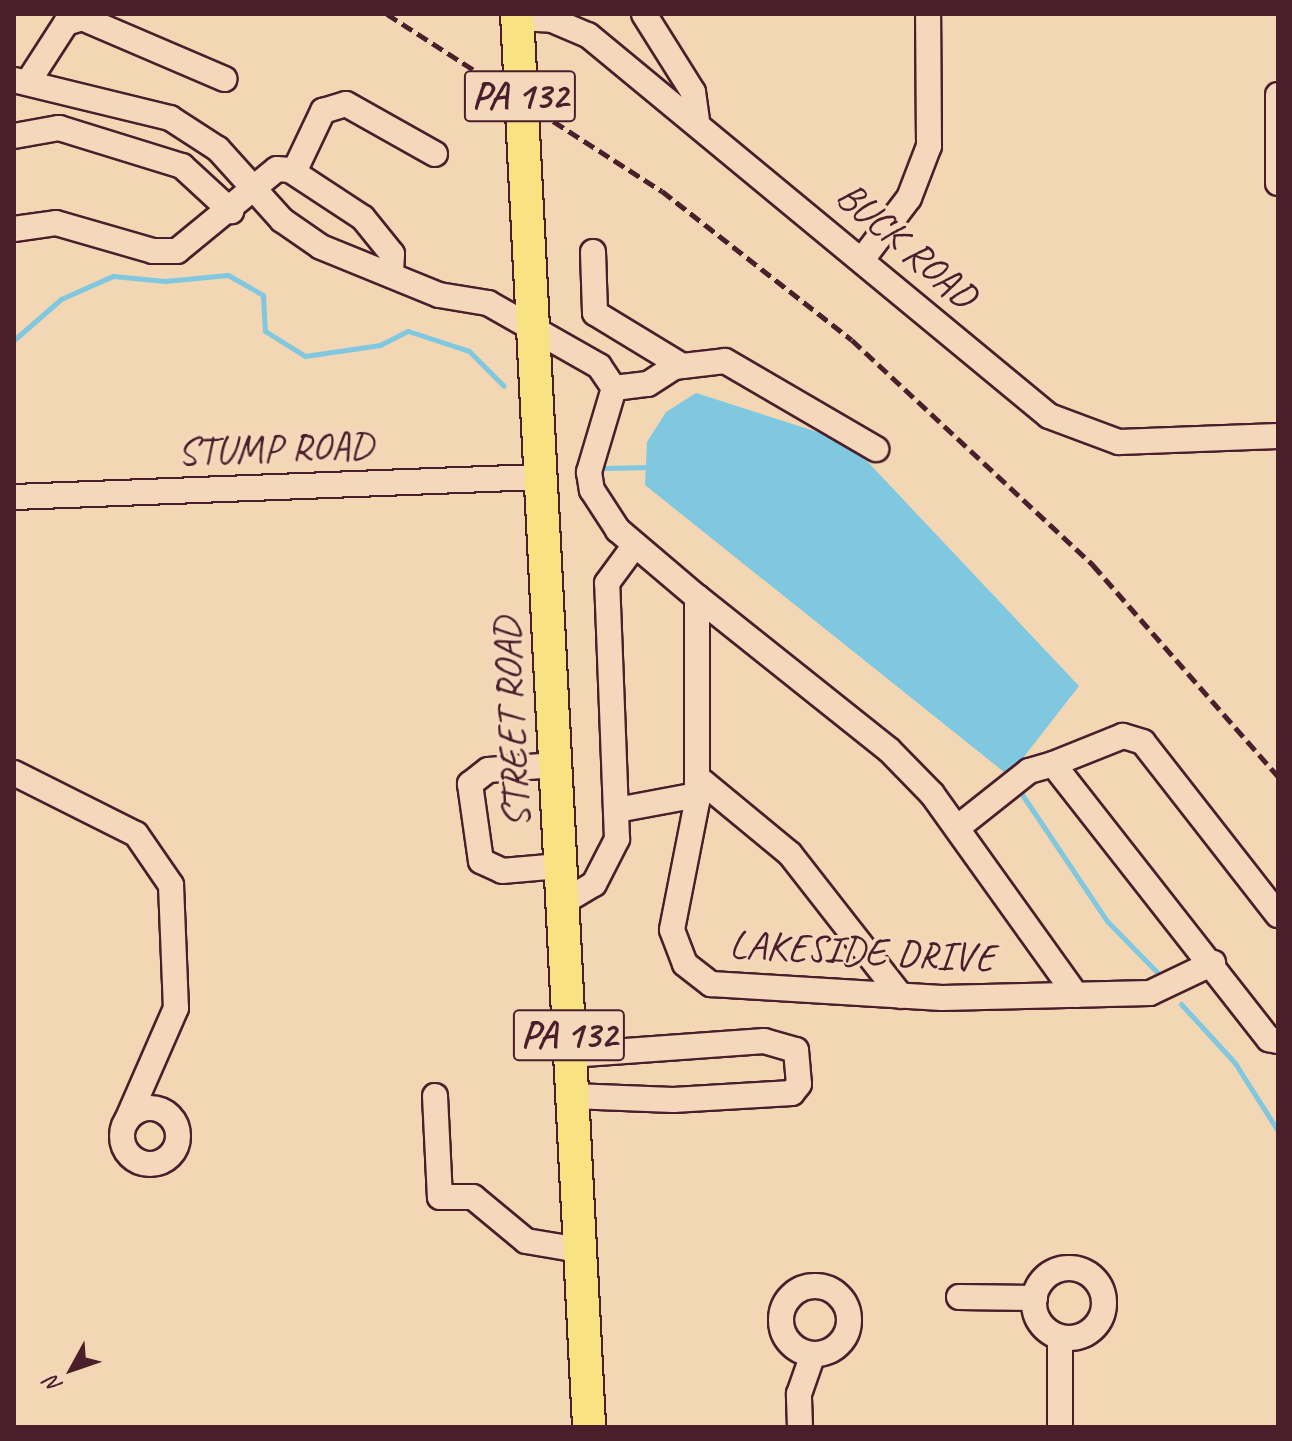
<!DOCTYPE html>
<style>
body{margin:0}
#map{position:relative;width:1292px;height:1441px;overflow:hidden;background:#f3d6b4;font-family:Caveat,sans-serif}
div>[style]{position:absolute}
.water>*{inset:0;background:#7fc8e0}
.stream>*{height:5px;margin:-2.5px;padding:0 2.5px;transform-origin:2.5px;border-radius:2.5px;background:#7fc8e0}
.roads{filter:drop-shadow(2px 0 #4a1f2b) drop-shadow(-2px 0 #4a1f2b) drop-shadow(0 2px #4a1f2b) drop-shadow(0 -2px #4a1f2b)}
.minor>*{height:24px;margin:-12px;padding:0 12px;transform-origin:12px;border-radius:12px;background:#f5d8bb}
.minor>.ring{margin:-12px;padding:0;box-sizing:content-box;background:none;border:24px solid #f5d8bb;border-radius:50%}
.major>*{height:32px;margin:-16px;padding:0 16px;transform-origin:16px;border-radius:16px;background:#f8e281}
.rail>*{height:5px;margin-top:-2.5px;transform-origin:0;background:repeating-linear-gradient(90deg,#4a1f2b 0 12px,transparent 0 18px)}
span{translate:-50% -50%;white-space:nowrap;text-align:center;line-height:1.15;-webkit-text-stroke:7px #f5d8bb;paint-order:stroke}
.shield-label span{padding:2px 6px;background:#f5d8bb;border:2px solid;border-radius:6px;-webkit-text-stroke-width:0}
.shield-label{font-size:38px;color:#4a1f2b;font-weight:700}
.street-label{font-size:40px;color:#4a1f2b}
.frame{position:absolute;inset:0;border:16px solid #4a1f2b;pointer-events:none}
.north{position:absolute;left:32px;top:1329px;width:80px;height:80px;-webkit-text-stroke:6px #f5d8bb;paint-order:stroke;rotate:230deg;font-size:22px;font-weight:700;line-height:32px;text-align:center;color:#4a1f2b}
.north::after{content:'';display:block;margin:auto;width:28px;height:36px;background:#4a1f2b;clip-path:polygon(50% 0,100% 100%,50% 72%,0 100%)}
</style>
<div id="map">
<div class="water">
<div style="clip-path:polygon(696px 393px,849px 442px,1079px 686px,1009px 776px,645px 485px,647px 442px,666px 412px)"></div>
</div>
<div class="stream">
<div style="left:14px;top:340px;width:62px;rotate:-41.1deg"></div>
<div style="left:61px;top:299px;width:57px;rotate:-23.9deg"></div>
<div style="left:113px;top:276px;width:52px;rotate:5.5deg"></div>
<div style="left:165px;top:281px;width:63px;rotate:-5.4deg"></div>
<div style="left:228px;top:275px;width:40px;rotate:29.7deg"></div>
<div style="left:263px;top:295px;width:36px;rotate:87deg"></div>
<div style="left:265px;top:331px;width:47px;rotate:32deg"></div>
<div style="left:305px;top:356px;width:76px;rotate:-8.3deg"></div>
<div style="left:380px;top:345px;width:31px;rotate:-27deg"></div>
<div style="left:408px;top:331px;width:64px;rotate:18.2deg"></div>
<div style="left:469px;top:351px;width:49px;rotate:45deg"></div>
<div style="left:605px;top:468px;width:43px;rotate:-1.3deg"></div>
<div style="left:1019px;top:790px;width:158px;rotate:56.1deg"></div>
<div style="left:1107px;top:921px;width:73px;rotate:45.6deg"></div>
<div style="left:1181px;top:1004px;width:80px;rotate:47.5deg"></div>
<div style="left:1235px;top:1063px;width:80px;rotate:57.7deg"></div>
</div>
<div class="roads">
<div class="minor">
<div style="left:644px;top:14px;width:92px;rotate:57.9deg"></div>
<div style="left:693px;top:92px;width:28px;rotate:82deg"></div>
<div style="left:517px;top:18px;width:35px;rotate:3deg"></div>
<div style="left:552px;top:20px;width:39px;rotate:23deg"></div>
<div style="left:588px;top:35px;width:598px;rotate:39.57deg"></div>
<div style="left:1049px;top:416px;width:75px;rotate:20.4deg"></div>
<div style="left:1119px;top:442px;width:159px;rotate:-2.2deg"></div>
<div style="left:14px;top:80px;width:161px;rotate:13.7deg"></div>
<div style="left:170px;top:118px;width:57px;rotate:32.9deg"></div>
<div style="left:218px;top:149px;width:96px;rotate:48deg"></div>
<div style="left:282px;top:220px;width:47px;rotate:34.7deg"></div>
<div style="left:321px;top:247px;width:127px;rotate:22.1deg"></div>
<div style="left:439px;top:295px;width:50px;rotate:9.3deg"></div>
<div style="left:488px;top:303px;width:128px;rotate:29.6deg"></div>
<div style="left:599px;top:366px;width:27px;rotate:56deg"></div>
<div style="left:614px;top:388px;width:88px;rotate:106.6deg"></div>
<div style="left:589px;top:472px;width:18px;rotate:81deg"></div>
<div style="left:592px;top:490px;width:48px;rotate:57deg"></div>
<div style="left:618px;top:530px;width:104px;rotate:40.3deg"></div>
<div style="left:28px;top:82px;width:70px;rotate:-57.2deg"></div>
<div style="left:66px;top:23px;width:17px;rotate:-17deg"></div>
<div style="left:82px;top:18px;width:155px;rotate:23.2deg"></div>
<div style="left:1278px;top:95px;width:88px;rotate:90deg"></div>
<div style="left:14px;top:136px;width:46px;rotate:-10.1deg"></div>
<div style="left:59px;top:128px;width:129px;rotate:17.2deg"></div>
<div style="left:182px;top:166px;width:67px;rotate:42.6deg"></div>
<div style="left:294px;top:172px;width:68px;rotate:-64.6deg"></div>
<div style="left:323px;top:111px;width:24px;rotate:-17deg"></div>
<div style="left:346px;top:104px;width:102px;rotate:29.3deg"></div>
<div style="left:14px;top:229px;width:42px;rotate:-8.1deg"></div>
<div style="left:56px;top:223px;width:101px;rotate:16.1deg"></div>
<div style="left:153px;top:251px;width:24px"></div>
<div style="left:177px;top:251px;width:129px;rotate:-39.4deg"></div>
<div style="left:277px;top:169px;width:13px;rotate:4deg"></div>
<div style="left:290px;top:170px;width:87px;rotate:33.3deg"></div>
<div style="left:363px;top:218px;width:46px;rotate:51.1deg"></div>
<div style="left:392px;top:254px;width:21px;rotate:93deg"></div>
<div style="left:593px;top:252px;width:61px;rotate:88.1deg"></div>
<div style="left:595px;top:313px;width:102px;rotate:31.3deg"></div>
<div style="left:864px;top:257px;width:74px;rotate:-52.7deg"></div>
<div style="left:909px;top:198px;width:56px;rotate:-69deg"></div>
<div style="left:929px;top:146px;width:132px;rotate:-90.4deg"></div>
<div style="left:614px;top:388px;width:34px;rotate:-7deg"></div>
<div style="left:648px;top:384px;width:31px;rotate:-33deg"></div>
<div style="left:674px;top:367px;width:51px;rotate:-6.7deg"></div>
<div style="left:725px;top:361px;width:175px;rotate:30.2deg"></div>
<div style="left:14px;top:497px;width:526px;rotate:-2.18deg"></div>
<div style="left:555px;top:765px;width:67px;rotate:175.7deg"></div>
<div style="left:488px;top:770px;width:23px;rotate:142deg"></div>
<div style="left:470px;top:784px;width:78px;rotate:81.9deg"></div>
<div style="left:481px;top:861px;width:23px;rotate:25deg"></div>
<div style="left:502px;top:871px;width:58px;rotate:-4.9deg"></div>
<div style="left:14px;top:773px;width:136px;rotate:26.6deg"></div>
<div style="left:136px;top:834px;width:62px;rotate:55.5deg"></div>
<div style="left:171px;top:885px;width:123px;rotate:87.7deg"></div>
<div style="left:176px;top:1008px;width:122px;rotate:113.6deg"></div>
<div style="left:698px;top:778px;width:119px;rotate:39.6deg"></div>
<div style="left:790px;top:854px;width:180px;rotate:52deg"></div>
<div style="left:617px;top:810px;width:81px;rotate:-10.6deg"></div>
<div style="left:957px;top:828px;width:92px;rotate:-38.4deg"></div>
<div style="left:1029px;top:771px;width:25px;rotate:-16deg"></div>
<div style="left:562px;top:903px;width:37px;rotate:-31deg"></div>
<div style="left:594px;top:884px;width:51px;rotate:-62.9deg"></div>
<div style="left:617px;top:839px;width:256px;rotate:-92.2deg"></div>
<div style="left:607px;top:583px;width:47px;rotate:-53.6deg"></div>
<div style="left:1278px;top:915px;width:219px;rotate:-128deg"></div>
<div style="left:1143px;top:742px;width:21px;rotate:-163deg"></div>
<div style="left:1123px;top:736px;width:75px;rotate:158.2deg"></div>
<div style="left:1053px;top:764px;width:350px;rotate:51.9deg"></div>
<div style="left:1269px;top:1039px;width:9px;rotate:13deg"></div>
<div style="left:1076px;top:995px;width:247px;rotate:-125.6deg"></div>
<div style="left:932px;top:794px;width:62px;rotate:-134.3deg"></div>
<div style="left:889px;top:750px;width:246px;rotate:-141.4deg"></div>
<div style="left:697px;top:597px;width:205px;rotate:90deg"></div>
<div style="left:697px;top:802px;width:130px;rotate:101.1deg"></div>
<div style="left:672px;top:930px;width:36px;rotate:69deg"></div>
<div style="left:685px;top:964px;width:33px;rotate:38deg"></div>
<div style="left:711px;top:984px;width:231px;rotate:3.5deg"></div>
<div style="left:942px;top:998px;width:208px;rotate:-1.4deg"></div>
<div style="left:1150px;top:993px;width:70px;rotate:-25.5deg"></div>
<div style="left:570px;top:1055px;width:195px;rotate:-4.1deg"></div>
<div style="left:764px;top:1041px;width:33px;rotate:16deg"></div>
<div style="left:796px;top:1050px;width:34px;rotate:85deg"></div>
<div style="left:799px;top:1084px;width:11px;rotate:128deg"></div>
<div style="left:792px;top:1093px;width:119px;rotate:176.6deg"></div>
<div style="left:673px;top:1100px;width:101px;rotate:-177.7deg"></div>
<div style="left:435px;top:1096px;width:101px;rotate:87.2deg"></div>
<div style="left:440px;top:1197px;width:33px"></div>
<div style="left:473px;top:1197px;width:69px;rotate:39.7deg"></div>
<div style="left:526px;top:1241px;width:55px;rotate:9.5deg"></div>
<div class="ring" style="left:122px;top:1108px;width:32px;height:32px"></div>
<div class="ring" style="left:1034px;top:1268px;width:46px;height:46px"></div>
<div class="ring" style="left:781px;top:1286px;width:44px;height:44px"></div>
<div style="left:959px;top:1297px;width:76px;rotate:0.8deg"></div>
<div style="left:1060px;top:1339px;width:88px;rotate:90deg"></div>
<div style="left:800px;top:1427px;width:33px;rotate:-92deg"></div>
<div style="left:799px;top:1394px;width:42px;rotate:-70.7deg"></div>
</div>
<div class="major">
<div style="left:517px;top:14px;width:1415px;rotate:87.08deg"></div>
</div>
</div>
<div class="rail">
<div style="left:387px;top:14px;width:327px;rotate:32.8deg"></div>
<div style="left:662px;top:191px;width:241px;rotate:38.1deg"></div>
<div style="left:852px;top:340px;width:330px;rotate:43deg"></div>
<div style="left:1093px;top:565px;width:281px;rotate:48.8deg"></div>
</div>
<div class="shield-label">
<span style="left:520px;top:96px">PA 132</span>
<span style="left:569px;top:1035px">PA 132</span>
</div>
<div class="street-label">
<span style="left:907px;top:245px;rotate:41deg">BUCK ROAD</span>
<span style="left:275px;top:448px;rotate:-2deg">STUMP ROAD</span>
<span style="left:511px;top:723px;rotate:-93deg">STREET ROAD</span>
<span style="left:862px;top:951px;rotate:3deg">LAKESIDE DRIVE</span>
</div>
<div class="frame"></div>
<div class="north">N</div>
</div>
